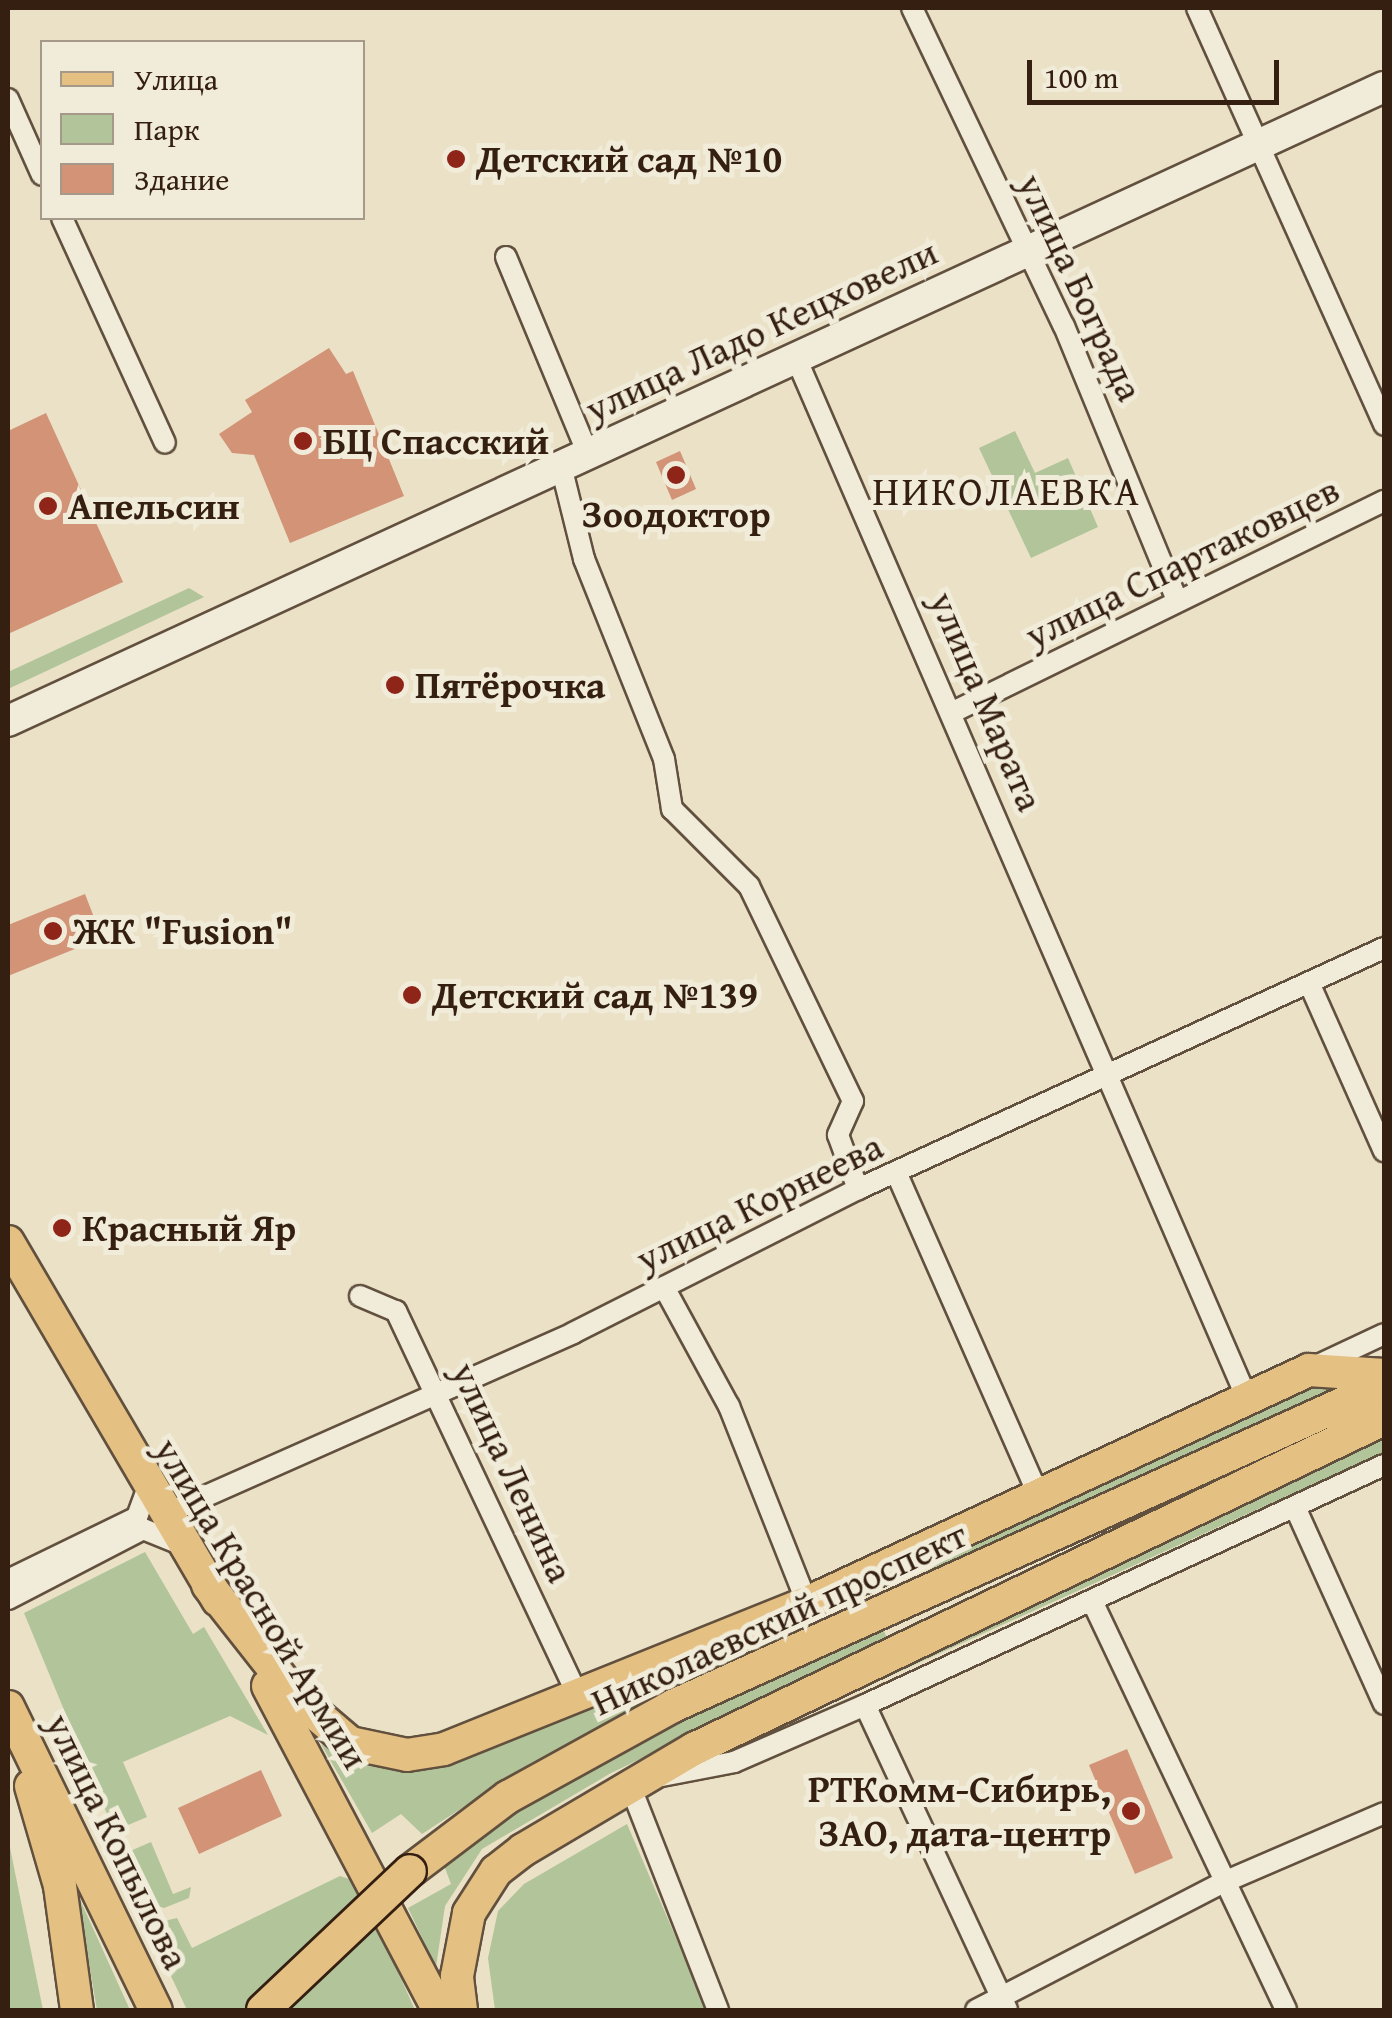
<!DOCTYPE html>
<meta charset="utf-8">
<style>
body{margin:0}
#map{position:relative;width:1392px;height:2018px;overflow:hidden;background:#eae1c6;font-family:"Gentium Book Plus",serif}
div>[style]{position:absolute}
.green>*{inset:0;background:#b2c499}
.building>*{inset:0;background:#d29377}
.roads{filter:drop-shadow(2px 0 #62503e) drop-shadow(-2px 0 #62503e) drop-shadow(0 2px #62503e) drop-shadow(0 -2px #62503e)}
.minor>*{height:20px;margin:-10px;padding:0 10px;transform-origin:10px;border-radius:10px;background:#f1ecda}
.secondary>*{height:30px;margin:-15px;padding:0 15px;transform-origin:15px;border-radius:15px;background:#f1ecda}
.primary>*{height:32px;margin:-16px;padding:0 16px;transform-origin:16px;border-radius:16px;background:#e5c083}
.bridges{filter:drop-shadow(2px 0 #341f11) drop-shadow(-2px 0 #341f11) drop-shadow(0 2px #341f11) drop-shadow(0 -2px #341f11)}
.primary-bridge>*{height:32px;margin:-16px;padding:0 16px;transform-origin:16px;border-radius:16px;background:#e5c083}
.dots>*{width:28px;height:28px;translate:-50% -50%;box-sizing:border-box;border:5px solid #f1ecda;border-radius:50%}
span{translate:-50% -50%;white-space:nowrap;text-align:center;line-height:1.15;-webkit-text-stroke:10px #f1ecda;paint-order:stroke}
.poi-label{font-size:38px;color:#341f11;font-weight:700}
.left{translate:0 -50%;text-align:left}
.right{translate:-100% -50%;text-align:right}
.street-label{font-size:38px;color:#341f11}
.neighbourhood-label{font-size:40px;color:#341f11;letter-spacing:2.5px}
.frame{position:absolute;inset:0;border:10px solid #341f11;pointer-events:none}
.legend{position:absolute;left:40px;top:40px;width:325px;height:180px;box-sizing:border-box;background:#f1ecda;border:2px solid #a59a8a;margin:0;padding:12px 18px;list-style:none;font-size:30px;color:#341f11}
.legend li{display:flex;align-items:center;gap:20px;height:50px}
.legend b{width:50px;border:2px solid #a59a8a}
.scale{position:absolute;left:1027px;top:60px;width:252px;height:45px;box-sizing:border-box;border:5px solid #341f11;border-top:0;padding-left:12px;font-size:30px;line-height:35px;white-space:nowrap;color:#341f11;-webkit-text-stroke:8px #f1ecda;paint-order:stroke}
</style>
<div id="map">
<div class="green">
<div style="clip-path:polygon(1015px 431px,1035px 473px,1068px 458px,1098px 527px,1031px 558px,979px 448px)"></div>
<div style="clip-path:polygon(189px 588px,204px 597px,8px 689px,8px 672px)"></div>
<div style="clip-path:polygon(1336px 1381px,1358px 1386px,893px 1595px,967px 1544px,1305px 1387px)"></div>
<div style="clip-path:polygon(1384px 1437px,1384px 1452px,775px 1728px,827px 1698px)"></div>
<div style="clip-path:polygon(145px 1552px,193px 1634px,204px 1627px,268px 1735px,230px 1716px,123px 1762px,147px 1817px,114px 1831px,24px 1613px)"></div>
<div style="clip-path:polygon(867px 1588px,531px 1763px,422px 1834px,401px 1814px,372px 1833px,321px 1744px,367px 1766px,425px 1768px)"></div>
<div style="clip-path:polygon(883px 1629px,888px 1640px,611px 1773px,482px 1849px,445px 1906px,436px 1967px,408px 1908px,451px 1884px,443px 1863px,581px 1766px)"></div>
<div style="clip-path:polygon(627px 1824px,707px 2010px,495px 2010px,488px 1958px,498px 1911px,524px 1884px)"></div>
<div style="clip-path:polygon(151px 1842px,173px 1894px,191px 1887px,189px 1898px,164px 1908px,140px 1900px,121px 1855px)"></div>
<div style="clip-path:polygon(8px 1843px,9px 1843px,43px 2010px,8px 2010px)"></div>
<div style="clip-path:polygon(340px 1876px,358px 1882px,415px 2010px,187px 2010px,147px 1925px,177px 1918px,192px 1948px)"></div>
<div style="clip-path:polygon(77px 1893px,130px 2010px,97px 2010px)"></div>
</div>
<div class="building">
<div style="clip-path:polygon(329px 348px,346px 374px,353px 371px,404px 496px,290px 543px,254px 455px,232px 453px,219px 434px,252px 412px,245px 400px)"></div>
<div style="clip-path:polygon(46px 413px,123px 582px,8px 634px,8px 431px)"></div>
<div style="clip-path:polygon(680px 451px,696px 489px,672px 500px,656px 462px)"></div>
<div style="clip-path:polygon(85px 894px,102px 938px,8px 976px,8px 925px)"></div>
<div style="clip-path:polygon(1127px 1749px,1173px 1858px,1135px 1874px,1089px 1765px)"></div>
<div style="clip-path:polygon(261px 1770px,282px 1816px,199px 1854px,178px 1808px)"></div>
</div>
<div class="roads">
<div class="minor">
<div style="left:912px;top:8px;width:352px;rotate:64.5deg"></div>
<div style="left:1064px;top:326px;width:296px;rotate:67.6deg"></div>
<div style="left:1197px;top:8px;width:457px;rotate:65.8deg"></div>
<div style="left:8px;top:99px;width:83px;rotate:65.9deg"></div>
<div style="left:62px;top:218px;width:247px;rotate:65.4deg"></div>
<div style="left:506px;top:257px;width:213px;rotate:67.4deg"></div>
<div style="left:796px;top:358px;width:1131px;rotate:66.56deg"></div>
<div style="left:561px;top:466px;width:96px;rotate:76.1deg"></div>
<div style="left:584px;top:559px;width:215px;rotate:68.2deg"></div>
<div style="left:664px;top:759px;width:51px;rotate:80.9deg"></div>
<div style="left:672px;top:809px;width:109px;rotate:45deg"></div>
<div style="left:749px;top:886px;width:239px;rotate:64.2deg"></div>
<div style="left:853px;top:1101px;width:37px;rotate:114deg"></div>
<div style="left:838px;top:1135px;width:58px;rotate:69.7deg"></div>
<div style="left:955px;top:711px;width:478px;rotate:-26.1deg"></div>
<div style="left:1310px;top:985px;width:182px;rotate:66deg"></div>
<div style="left:896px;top:1172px;width:352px;rotate:66.2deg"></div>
<div style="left:664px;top:1287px;width:136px;rotate:61.4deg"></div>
<div style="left:729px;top:1406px;width:212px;rotate:68.4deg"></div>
<div style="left:360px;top:1296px;width:39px;rotate:23deg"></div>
<div style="left:396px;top:1311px;width:429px;rotate:64.7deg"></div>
<div style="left:1314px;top:1367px;width:77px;rotate:-25.2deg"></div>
<div style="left:1295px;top:1507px;width:216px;rotate:65.7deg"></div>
<div style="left:163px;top:1515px;width:449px;rotate:-23.9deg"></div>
<div style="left:573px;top:1333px;width:319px;rotate:-26.8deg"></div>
<div style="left:858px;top:1189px;width:579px;rotate:-24.62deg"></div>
<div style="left:8px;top:1580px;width:144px;rotate:-26deg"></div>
<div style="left:137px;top:1517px;width:30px;rotate:-70deg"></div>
<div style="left:8px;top:1599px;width:152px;rotate:-27.4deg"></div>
<div style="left:143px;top:1529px;width:40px;rotate:22deg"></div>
<div style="left:1093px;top:1603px;width:450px;rotate:64.6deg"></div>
<div style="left:865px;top:1705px;width:336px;rotate:65deg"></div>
<div style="left:662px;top:1776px;width:73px;rotate:-11deg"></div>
<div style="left:734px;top:1762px;width:143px;rotate:-23.5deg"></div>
<div style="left:865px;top:1705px;width:572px;rotate:-24.82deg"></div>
<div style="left:629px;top:1783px;width:244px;rotate:68.6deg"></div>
<div style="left:976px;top:2010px;width:279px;rotate:-27.3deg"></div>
<div style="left:1224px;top:1882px;width:174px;rotate:-23.3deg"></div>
</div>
<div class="secondary">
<div style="left:8px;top:721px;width:1515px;rotate:-24.74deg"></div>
</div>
<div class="primary">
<div style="left:8px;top:1242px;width:415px;rotate:59.6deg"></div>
<div style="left:208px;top:1585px;width:142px;rotate:51.8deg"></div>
<div style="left:296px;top:1697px;width:71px;rotate:40.4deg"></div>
<div style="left:350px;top:1743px;width:58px;rotate:11.9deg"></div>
<div style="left:407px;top:1755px;width:37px;rotate:-9deg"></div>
<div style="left:444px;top:1749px;width:391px;rotate:-21.9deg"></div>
<div style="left:807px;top:1603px;width:553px;rotate:-24.9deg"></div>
<div style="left:1309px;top:1370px;width:75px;rotate:3.8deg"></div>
<div style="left:268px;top:1686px;width:366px;rotate:62.2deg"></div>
<div style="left:8px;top:1707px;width:337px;rotate:64deg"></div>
<div style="left:31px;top:1786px;width:104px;rotate:73.8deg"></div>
<div style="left:60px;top:1886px;width:125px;rotate:82.2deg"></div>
<div style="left:410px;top:1871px;width:123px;rotate:-37.1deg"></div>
<div style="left:508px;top:1797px;width:188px;rotate:-28.9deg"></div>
<div style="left:673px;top:1706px;width:780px;rotate:-24.3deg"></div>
<div style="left:461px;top:2010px;width:34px;rotate:-97deg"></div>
<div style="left:457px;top:1976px;width:64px;rotate:-79.2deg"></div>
<div style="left:469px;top:1913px;width:50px;rotate:-57.3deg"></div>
<div style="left:496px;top:1871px;width:34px;rotate:-38deg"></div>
<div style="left:523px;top:1850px;width:199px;rotate:-30.6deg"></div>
<div style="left:694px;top:1749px;width:765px;rotate:-25.56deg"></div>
</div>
</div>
<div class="bridges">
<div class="primary-bridge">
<div style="left:263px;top:2010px;width:202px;rotate:-43.4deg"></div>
</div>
</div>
<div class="dots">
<div style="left:456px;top:159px;background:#8f2418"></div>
<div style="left:303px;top:441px;background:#8f2418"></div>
<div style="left:676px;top:475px;background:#8f2418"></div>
<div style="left:48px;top:506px;background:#8f2418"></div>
<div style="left:395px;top:685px;background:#8f2418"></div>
<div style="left:53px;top:931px;background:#8f2418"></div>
<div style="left:412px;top:995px;background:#8f2418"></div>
<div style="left:62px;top:1228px;background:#8f2418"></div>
<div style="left:1131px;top:1811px;background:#8f2418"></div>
</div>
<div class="poi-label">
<span class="left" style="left:476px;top:159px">Детский сад №10</span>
<span class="left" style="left:323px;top:441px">БЦ Спасский</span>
<span class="left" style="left:68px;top:506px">Апельсин</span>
<span style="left:676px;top:514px">Зоодоктор</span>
<span class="left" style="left:415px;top:685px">Пятёрочка</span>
<span class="left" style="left:73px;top:931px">ЖК "Fusion"</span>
<span class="left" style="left:432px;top:995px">Детский сад №139</span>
<span class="left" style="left:82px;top:1228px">Красный Яр</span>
<span class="right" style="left:1111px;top:1811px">РТКомм-Сибирь,<br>ЗАО, дата-центр</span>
</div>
<div class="street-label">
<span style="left:1081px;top:287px;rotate:65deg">улица Бограда</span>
<span style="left:761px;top:330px;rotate:-25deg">улица Ладо Кецховели</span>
<span style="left:1182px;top:562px;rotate:-26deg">улица Спартаковцев</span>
<span style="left:987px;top:701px;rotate:67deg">улица Марата</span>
<span style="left:759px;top:1202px;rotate:-26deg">улица Корнеева</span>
<span style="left:513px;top:1472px;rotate:65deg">улица Ленина</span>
<span style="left:262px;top:1603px;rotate:59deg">улица Красной Армии</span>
<span style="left:779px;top:1618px;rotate:-25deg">Николаевский проспект</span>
<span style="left:118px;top:1841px;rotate:64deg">улица Копылова</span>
</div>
<div class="neighbourhood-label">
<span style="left:1007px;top:491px">НИКОЛАЕВКА</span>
</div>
<div class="frame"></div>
<ul class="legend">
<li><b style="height:12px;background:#e5c083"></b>Улица</li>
<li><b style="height:28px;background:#b2c499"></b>Парк</li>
<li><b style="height:28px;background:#d29377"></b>Здание</li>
</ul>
<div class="scale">100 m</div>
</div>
